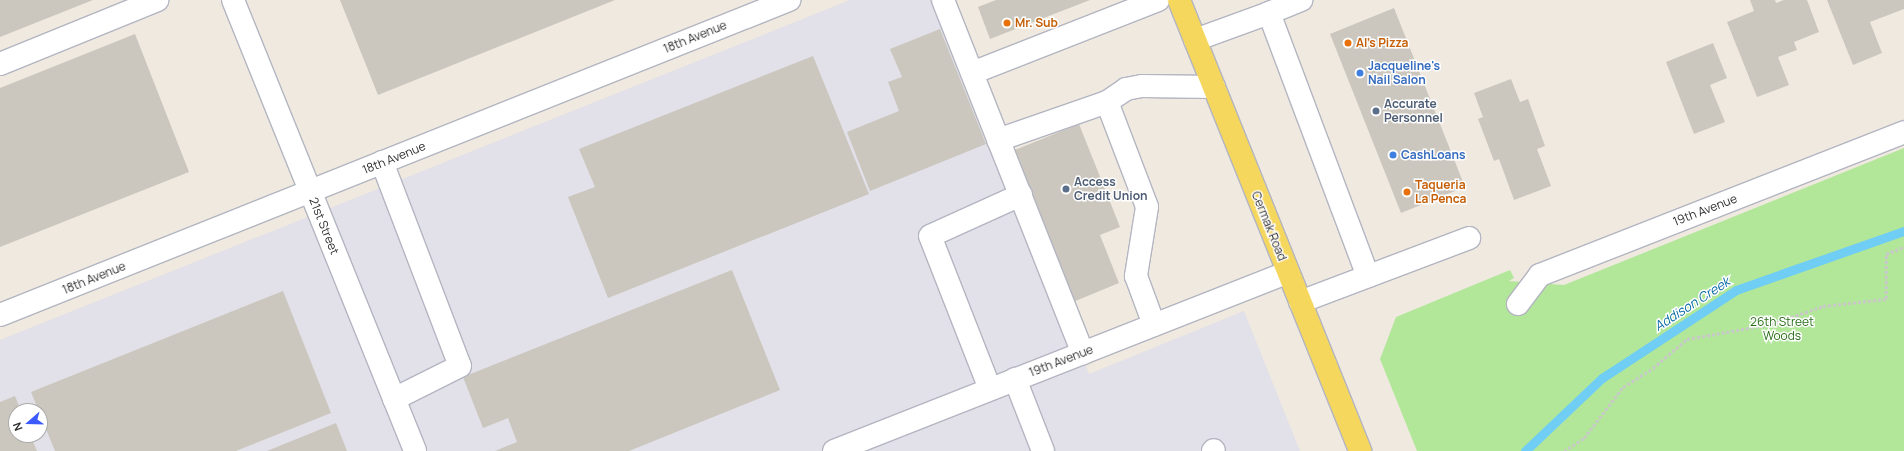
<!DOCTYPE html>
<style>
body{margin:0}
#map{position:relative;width:1904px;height:451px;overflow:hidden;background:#efe9e0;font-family:Manrope,sans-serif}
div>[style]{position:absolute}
.industrial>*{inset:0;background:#e2e0e8}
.green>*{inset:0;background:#b2e79a}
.stream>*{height:9px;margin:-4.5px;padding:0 4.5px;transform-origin:4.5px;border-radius:4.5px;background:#70cdf4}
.building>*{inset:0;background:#cbc7be}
.path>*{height:2.5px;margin-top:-1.25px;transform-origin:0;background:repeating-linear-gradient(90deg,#c8c8c8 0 3px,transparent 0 5px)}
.roads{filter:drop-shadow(1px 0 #b3b5c1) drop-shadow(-1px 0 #b3b5c1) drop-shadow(0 1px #b3b5c1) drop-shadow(0 -1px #b3b5c1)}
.minor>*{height:22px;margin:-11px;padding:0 11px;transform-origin:11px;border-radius:11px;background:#fff}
.major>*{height:22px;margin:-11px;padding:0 11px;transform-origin:11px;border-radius:11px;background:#f6d75d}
.dots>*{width:11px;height:11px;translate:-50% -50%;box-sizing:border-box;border:2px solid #fff;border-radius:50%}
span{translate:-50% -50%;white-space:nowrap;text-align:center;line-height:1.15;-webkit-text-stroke:3px #fff;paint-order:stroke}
.food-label{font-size:12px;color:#c56008;font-weight:700}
.left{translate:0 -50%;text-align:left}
.street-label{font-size:12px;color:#2d2d2d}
.shop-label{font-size:12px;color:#366cbe;font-weight:700}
.service-label{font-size:12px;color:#4e5e75;font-weight:700}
.park-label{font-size:12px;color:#286f18}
.water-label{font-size:13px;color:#086ba6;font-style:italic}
.north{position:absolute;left:8px;top:403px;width:40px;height:40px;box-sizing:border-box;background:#fff;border:1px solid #ababab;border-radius:50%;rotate:250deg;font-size:11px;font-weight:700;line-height:16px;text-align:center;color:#2d2d2d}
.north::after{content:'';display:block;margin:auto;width:14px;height:18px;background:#3c5bff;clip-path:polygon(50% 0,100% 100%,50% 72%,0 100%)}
</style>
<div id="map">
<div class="industrial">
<div style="clip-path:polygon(evenodd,850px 0,940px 0,1089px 374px,1244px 311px,1300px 451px,0 451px,0 340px,850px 0,16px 411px,40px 411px,40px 435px,16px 435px,16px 411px)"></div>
</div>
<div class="green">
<div style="clip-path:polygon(1904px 148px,1904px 451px,1417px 451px,1380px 359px,1396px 317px,1510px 270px,1514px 278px,1509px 281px,1564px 285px)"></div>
</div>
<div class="stream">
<div style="left:1525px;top:451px;width:106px;rotate:-43.5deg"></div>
<div style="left:1602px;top:378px;width:160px;rotate:-33.3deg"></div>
<div style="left:1736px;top:290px;width:178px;rotate:-19.4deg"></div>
</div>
<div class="building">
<div style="clip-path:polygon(0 0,93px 0,0 37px)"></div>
<div style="clip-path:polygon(340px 0,615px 0,378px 95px)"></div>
<div style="clip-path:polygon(996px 0,1090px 0,990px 39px,978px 7px)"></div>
<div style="clip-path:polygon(1750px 0,1775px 0,1776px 3px,1784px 0,1807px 0,1819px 32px,1794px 42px,1797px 50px,1778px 57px,1789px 85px,1757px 97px,1727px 22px,1754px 11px)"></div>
<div style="clip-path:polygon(1827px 0,1904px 0,1904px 9px,1870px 22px,1882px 53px,1853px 65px)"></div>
<div style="clip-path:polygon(1394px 8px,1465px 187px,1401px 213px,1330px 34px)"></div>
<div style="clip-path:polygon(940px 29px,986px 144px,870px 191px,847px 132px,899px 111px,888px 82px,902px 77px,890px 49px)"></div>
<div style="clip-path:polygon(135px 34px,189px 172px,0 247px,0 88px)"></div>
<div style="clip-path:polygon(1713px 43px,1727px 78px,1710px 85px,1725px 122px,1694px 134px,1666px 62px)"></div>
<div style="clip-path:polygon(813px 56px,869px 194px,608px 298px,568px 197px,595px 187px,579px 149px)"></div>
<div style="clip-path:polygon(1511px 79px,1520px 102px,1528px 99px,1545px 146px,1537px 149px,1551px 186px,1514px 200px,1499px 159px,1494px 161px,1478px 119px,1483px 117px,1474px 93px)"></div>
<div style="clip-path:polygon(1079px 124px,1120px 227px,1100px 235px,1119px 283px,1073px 302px,1012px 151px)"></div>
<div style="clip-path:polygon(732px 270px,780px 390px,629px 451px,495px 451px,517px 442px,508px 418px,483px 428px,463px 377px)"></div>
<div style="clip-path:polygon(283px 291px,331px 413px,236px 451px,55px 451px,31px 392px)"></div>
<div style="clip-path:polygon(15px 396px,21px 411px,16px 411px,16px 435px,30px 435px,37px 451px,0 451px,0 402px)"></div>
<div style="clip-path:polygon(336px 423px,347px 451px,267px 451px)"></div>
</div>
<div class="path">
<div style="left:1564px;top:451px;width:24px;rotate:-33deg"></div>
<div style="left:1584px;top:438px;width:64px;rotate:-52.6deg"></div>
<div style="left:1623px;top:387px;width:36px;rotate:-32deg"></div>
<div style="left:1653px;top:368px;width:45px;rotate:-40.5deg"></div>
<div style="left:1687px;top:339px;width:86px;rotate:-10deg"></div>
<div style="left:1772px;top:324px;width:54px;rotate:-19.4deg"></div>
<div style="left:1823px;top:306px;width:63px;rotate:-6.3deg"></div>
<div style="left:1886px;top:299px;width:45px;rotate:-90deg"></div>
<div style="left:1886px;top:254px;width:19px;rotate:-21deg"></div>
</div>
<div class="roads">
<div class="minor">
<div style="left:233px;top:0;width:486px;rotate:68deg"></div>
<div style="left:943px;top:0;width:380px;rotate:68.4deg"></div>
<div style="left:1269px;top:13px;width:35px;rotate:-22deg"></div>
<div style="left:1195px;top:40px;width:79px;rotate:-20deg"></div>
<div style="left:1269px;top:13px;width:281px;rotate:69.4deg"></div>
<div style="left:0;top:64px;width:170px;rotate:-22.1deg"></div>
<div style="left:972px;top:73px;width:200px;rotate:-21.4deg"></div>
<div style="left:1107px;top:102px;width:23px;rotate:-34deg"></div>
<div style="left:1126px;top:89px;width:16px;rotate:-11deg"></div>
<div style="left:1142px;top:86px;width:72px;rotate:0.8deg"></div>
<div style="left:998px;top:140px;width:115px;rotate:-19.2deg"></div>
<div style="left:1107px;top:102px;width:112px;rotate:69.1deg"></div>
<div style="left:1147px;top:207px;width:70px;rotate:99.1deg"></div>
<div style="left:1136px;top:276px;width:52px;rotate:69.8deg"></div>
<div style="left:382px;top:162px;width:218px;rotate:69.1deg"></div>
<div style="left:460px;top:366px;width:74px;rotate:153.4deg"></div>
<div style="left:1300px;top:302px;width:181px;rotate:-20.7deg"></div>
<div style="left:1518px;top:304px;width:36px;rotate:-53deg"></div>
<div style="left:1540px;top:275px;width:391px;rotate:-21.4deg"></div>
<div style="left:0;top:315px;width:850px;rotate:-21.76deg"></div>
<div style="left:1015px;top:379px;width:77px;rotate:68.7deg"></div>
<div style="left:990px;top:389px;width:164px;rotate:-111.4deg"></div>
<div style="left:930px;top:236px;width:100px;rotate:-24.3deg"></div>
<div style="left:834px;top:451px;width:488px;rotate:-21.5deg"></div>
<div style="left:1213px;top:451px;width:1px;rotate:-45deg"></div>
</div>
<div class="major">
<div style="left:1179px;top:0;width:486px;rotate:68.1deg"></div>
</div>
</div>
<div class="dots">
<div style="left:1007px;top:23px;background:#e8710a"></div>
<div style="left:1348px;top:43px;background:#e8710a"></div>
<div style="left:1360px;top:73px;background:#3f7fe0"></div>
<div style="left:1376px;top:111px;background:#5c6f8a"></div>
<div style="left:1393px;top:155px;background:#3f7fe0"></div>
<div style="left:1066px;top:189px;background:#5c6f8a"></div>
<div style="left:1407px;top:192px;background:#e8710a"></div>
</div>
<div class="food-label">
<span class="left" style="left:1015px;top:23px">Mr. Sub</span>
<span class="left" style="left:1356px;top:43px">Al's Pizza</span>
<span class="left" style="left:1415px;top:192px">Taqueria<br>La Penca</span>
</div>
<div class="street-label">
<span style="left:695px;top:37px;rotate:-22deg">18th Avenue</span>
<span style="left:394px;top:158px;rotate:-22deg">18th Avenue</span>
<span style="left:1705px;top:210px;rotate:-21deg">19th Avenue</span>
<span style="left:324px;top:226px;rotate:68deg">21st Street</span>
<span style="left:1269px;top:226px;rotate:68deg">Cermak Road</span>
<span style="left:94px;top:278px;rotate:-22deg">18th Avenue</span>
<span style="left:1061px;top:361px;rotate:-21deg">19th Avenue</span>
</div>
<div class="shop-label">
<span class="left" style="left:1368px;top:73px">Jacqueline's<br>Nail Salon</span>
<span class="left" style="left:1401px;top:155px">CashLoans</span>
</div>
<div class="service-label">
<span class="left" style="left:1384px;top:111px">Accurate<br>Personnel</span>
<span class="left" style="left:1074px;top:189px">Access<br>Credit Union</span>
</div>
<div class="park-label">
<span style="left:1782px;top:329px">26th Street<br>Woods</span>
</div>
<div class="water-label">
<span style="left:1692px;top:304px;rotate:-33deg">Addison Creek</span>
</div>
<div class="north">N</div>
</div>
